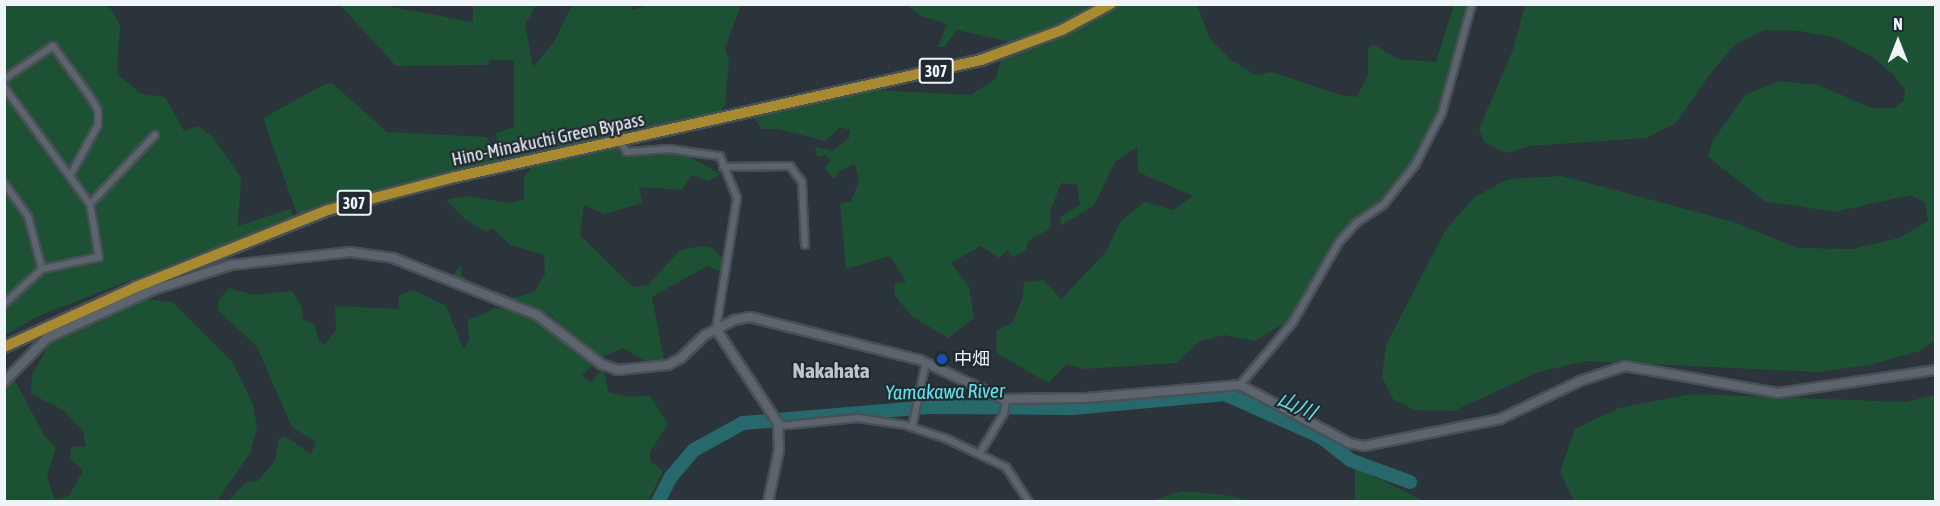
<!DOCTYPE html>
<meta charset="utf-8">
<style>
body{margin:0}
#map{position:relative;width:1940px;height:506px;overflow:hidden;background:#2b343b;font-family:"Asap Condensed","Noto Sans JP",sans-serif}
div>[style]{position:absolute}
.green>*{inset:0;background:#1d5133}
.river>*{height:14px;margin:-7px;padding:0 7px;transform-origin:7px;border-radius:7px;background:#26686c}
.roads{filter:drop-shadow(2px 0 #494f56) drop-shadow(-2px 0 #494f56) drop-shadow(0 2px #494f56) drop-shadow(0 -2px #494f56)}
.street>*{height:6px;margin:-3px;padding:0 3px;transform-origin:3px;border-radius:3px;background:#5c656d}
.secondary>*{height:8px;margin:-4px;padding:0 4px;transform-origin:4px;border-radius:4px;background:#5c656d}
.highway>*{height:10px;margin:-5px;padding:0 5px;transform-origin:5px;border-radius:5px;background:#a88a30}
.dots>*{width:16px;height:16px;translate:-50% -50%;box-sizing:border-box;border:3px solid #212a31;border-radius:50%}
span{translate:-50% -50%;white-space:nowrap;text-align:center;line-height:1.15;-webkit-text-stroke:4.5px #212a31;paint-order:stroke}
.shield-label span{padding:2px 4px;background:#212a31;border:2px solid;border-radius:4px;-webkit-text-stroke-width:0}
.shield-label{font-size:16px;color:#eff4f9;font-weight:700}
.street-label{font-size:18px;color:#eff4f9}
.poi-label{font-size:18px;color:#eff4f9}
.left{translate:0 -50%;text-align:left}
.water-label{font-size:20px;color:#61e1e8;font-style:italic}
.quarter-label{font-size:21px;color:#bac5ce;font-weight:700}
.frame{position:absolute;inset:0;border:6px solid #eff4f9;pointer-events:none}
.north{position:absolute;left:1868px;top:12px;width:60px;height:60px;-webkit-text-stroke:4px #212a31;paint-order:stroke;rotate:0deg;font-size:16px;font-weight:700;line-height:24px;text-align:center;color:#eff4f9}
.north::after{content:'';display:block;margin:auto;width:21px;height:27px;background:#eff4f9;clip-path:polygon(50% 0,100% 100%,50% 72%,0 100%)}
</style>
<div id="map">
<div class="green">
<div style="clip-path:polygon(101px 4px,111px 9px,120px 25px,117px 74px,141px 94px,165px 97px,184px 131px,198px 126px,213px 137px,241px 178px,238px 226px,290px 209px,294px 217px,38px 316px,5px 335px,4px 5px)"></div>
<div style="clip-path:polygon(652px 4px,741px 5px,725px 48px,729px 61px,725px 105px,718px 113px,507px 161px,500px 153px,496px 133px,514px 127px,514px 60px,490px 60px,488px 65px,396px 66px,340px 5px,381px 5px,473px 22px,473px 5px,536px 5px,525px 25px,533px 67px,554px 42px,572px 5px,631px 5px,632px 10px)"></div>
<div style="clip-path:polygon(906px 4px,1100px 5px,1014px 43px,957px 30px,944px 47px,938px 47px,947px 24px,921px 16px)"></div>
<div style="clip-path:polygon(1121px 4px,1197px 5px,1210px 39px,1230px 59px,1255px 75px,1272px 72px,1340px 95px,1357px 97px,1368px 74px,1368px 50px,1373px 44px,1398px 59px,1436px 62px,1454px 5px,1469px 5px,1438px 118px,1403px 176px,1381px 201px,1350px 223px,1291px 319px,1255px 341px,1225px 335px,1200px 341px,1176px 363px,1084px 369px,1067px 364px,1048px 383px,997px 353px,996px 331px,1013px 322px,1023px 296px,1024px 282px,1043px 280px,1061px 299px,1106px 252px,1121px 221px,1145px 202px,1173px 210px,1193px 196px,1138px 172px,1137px 147px,1115px 162px,1094px 205px,1060px 226px,1061px 217px,1080px 204px,1077px 185px,1061px 183px,1050px 212px,1051px 228px,1027px 242px,1027px 249px,1013px 257px,1007px 250px,999px 258px,981px 246px,951px 263px,969px 287px,974px 318px,948px 338px,913px 317px,894px 295px,895px 283px,906px 282px,890px 256px,846px 269px,840px 204px,851px 201px,859px 182px,855px 164px,839px 171px,834px 179px,825px 168px,831px 161px,826px 155px,817px 157px,815px 146px,832px 151px,849px 138px,850px 130px,840px 127px,825px 141px,778px 129px,762px 129px,754px 118px,874px 90px,971px 95px,996px 78px,1001px 60px,1054px 41px)"></div>
<div style="clip-path:polygon(1525px 5px,1935px 5px,1936px 340px,1920px 351px,1869px 365px,1818px 372px,1586px 361px,1538px 372px,1454px 411px,1414px 410px,1393px 399px,1382px 377px,1386px 345px,1446px 229px,1475px 197px,1508px 179px,1562px 176px,1734px 222px,1797px 248px,1852px 249px,1899px 238px,1928px 221px,1925px 203px,1911px 195px,1834px 212px,1765px 201px,1708px 157px,1712px 142px,1745px 95px,1778px 81px,1818px 85px,1872px 108px,1894px 108px,1904px 101px,1905px 90px,1894px 75px,1872px 57px,1836px 38px,1800px 31px,1764px 30px,1736px 44px,1713px 70px,1676px 123px,1646px 138px,1529px 146px,1506px 153px,1484px 142px,1479px 129px,1513px 50px)"></div>
<div style="clip-path:polygon(325px 84px,333px 84px,387px 132px,487px 137px,501px 163px,298px 217px,263px 118px)"></div>
<div style="clip-path:polygon(604px 147px,679px 151px,720px 174px,709px 181px,691px 175px,682px 190px,639px 187px,642px 203px,604px 214px,584px 205px,580px 235px,633px 287px,648px 285px,679px 251px,700px 246px,712px 248px,724px 259px,722px 272px,707px 266px,652px 297px,664px 359px,645px 361px,623px 348px,600px 358px,582px 375px,591px 382px,604px 368px,608px 392px,629px 397px,650px 396px,668px 424px,650px 452px,650px 461px,663px 471px,648px 501px,228px 501px,246px 482px,258px 481px,275px 461px,279px 438px,285px 436px,311px 454px,316px 442px,292px 427px,257px 347px,218px 310px,218px 301px,229px 288px,253px 295px,292px 291px,302px 307px,303px 319px,315px 325px,319px 342px,325px 344px,336px 330px,335px 306px,398px 309px,399px 295px,414px 290px,446px 306px,463px 349px,469px 340px,468px 320px,497px 308px,551px 317px,562px 325px,549px 314px,454px 280px,452px 276px,461px 265px,461px 275px,465px 279px,513px 298px,534px 292px,545px 274px,544px 255px,510px 245px,492px 228px,486px 232px,465px 219px,446px 200px,465px 196px,511px 203px,524px 199px,524px 178px,532px 166px)"></div>
<div style="clip-path:polygon(140px 298px,172px 302px,233px 363px,253px 404px,257px 428px,250px 453px,217px 501px,5px 502px,5px 388px,14px 379px,45px 437px,56px 447px,47px 476px,55px 500px,69px 496px,83px 471px,70px 458px,71px 447px,86px 446px,83px 431px,63px 410px,31px 394px,32px 375px,51px 341px)"></div>
<div style="clip-path:polygon(1691px 394px,1906px 402px,1935px 395px,1935px 501px,1574px 501px,1560px 472px,1575px 429px,1619px 408px)"></div>
<div style="clip-path:polygon(1355px 467px,1424px 501px,1355px 501px)"></div>
<div style="clip-path:polygon(1181px 491px,1224px 495px,1254px 501px,1151px 501px)"></div>
</div>
<div class="river">
<div style="left:658px;top:502px;width:28px;rotate:-63deg"></div>
<div style="left:671px;top:477px;width:35px;rotate:-50deg"></div>
<div style="left:694px;top:450px;width:56px;rotate:-28.9deg"></div>
<div style="left:743px;top:423px;width:189px;rotate:-4.9deg"></div>
<div style="left:931px;top:407px;width:141px;rotate:0.4deg"></div>
<div style="left:1072px;top:408px;width:154px;rotate:-5.2deg"></div>
<div style="left:1225px;top:394px;width:105px;rotate:24.1deg"></div>
<div style="left:1321px;top:437px;width:37px;rotate:38deg"></div>
<div style="left:1350px;top:460px;width:64px;rotate:20.1deg"></div>
</div>
<div class="roads">
<div class="street">
<div style="left:4px;top:79px;width:59px;rotate:-34deg"></div>
<div style="left:53px;top:46px;width:61px;rotate:53.7deg"></div>
<div style="left:89px;top:95px;width:17px;rotate:59deg"></div>
<div style="left:98px;top:110px;width:15px;rotate:90deg"></div>
<div style="left:98px;top:125px;width:56px;rotate:118.9deg"></div>
<div style="left:4px;top:87px;width:145px;rotate:53.7deg"></div>
<div style="left:90px;top:204px;width:54px;rotate:80.4deg"></div>
<div style="left:99px;top:257px;width:58px;rotate:168.1deg"></div>
<div style="left:42px;top:269px;width:52px;rotate:137.4deg"></div>
<div style="left:620px;top:141px;width:13px;rotate:58deg"></div>
<div style="left:627px;top:152px;width:42px;rotate:-4.1deg"></div>
<div style="left:669px;top:149px;width:51px;rotate:7.8deg"></div>
<div style="left:720px;top:156px;width:45px;rotate:68deg"></div>
<div style="left:737px;top:198px;width:133px;rotate:99.1deg"></div>
<div style="left:723px;top:167px;width:67px;rotate:-0.9deg"></div>
<div style="left:790px;top:166px;width:20px;rotate:53deg"></div>
<div style="left:802px;top:182px;width:63px;rotate:87.3deg"></div>
<div style="left:4px;top:183px;width:41px;rotate:54deg"></div>
<div style="left:28px;top:216px;width:55px;rotate:75.2deg"></div>
<div style="left:90px;top:204px;width:95px;rotate:-46.7deg"></div>
<div style="left:1240px;top:385px;width:82px;rotate:-49.9deg"></div>
<div style="left:1293px;top:322px;width:92px;rotate:-60.1deg"></div>
<div style="left:1339px;top:242px;width:25px;rotate:-48deg"></div>
<div style="left:1356px;top:223px;width:34px;rotate:-34deg"></div>
<div style="left:1384px;top:204px;width:50px;rotate:-51.5deg"></div>
<div style="left:1415px;top:165px;width:59px;rotate:-62.6deg"></div>
<div style="left:1442px;top:113px;width:113px;rotate:-74.6deg"></div>
<div style="left:778px;top:426px;width:80px;rotate:-5.7deg"></div>
<div style="left:858px;top:418px;width:48px;rotate:8.5deg"></div>
<div style="left:905px;top:425px;width:44px;rotate:18.4deg"></div>
<div style="left:947px;top:439px;width:65px;rotate:25.4deg"></div>
<div style="left:1006px;top:467px;width:42px;rotate:56.7deg"></div>
<div style="left:912px;top:427px;width:66px;rotate:-77.8deg"></div>
<div style="left:980px;top:453px;width:47px;rotate:-59deg"></div>
<div style="left:1004px;top:413px;width:13px;rotate:-81deg"></div>
</div>
<div class="secondary">
<div style="left:716px;top:329px;width:113px;rotate:56.6deg"></div>
<div style="left:778px;top:423px;width:27px;rotate:88deg"></div>
<div style="left:779px;top:450px;width:53px;rotate:101.9deg"></div>
<div style="left:4px;top:382px;width:62px;rotate:-45.7deg"></div>
<div style="left:47px;top:338px;width:116px;rotate:-24.4deg"></div>
<div style="left:153px;top:290px;width:82px;rotate:-17.8deg"></div>
<div style="left:231px;top:265px;width:120px;rotate:-6.2deg"></div>
<div style="left:350px;top:252px;width:43px;rotate:7.9deg"></div>
<div style="left:393px;top:258px;width:155px;rotate:21.6deg"></div>
<div style="left:537px;top:315px;width:81px;rotate:37.4deg"></div>
<div style="left:601px;top:364px;width:18px;rotate:19deg"></div>
<div style="left:618px;top:370px;width:50px;rotate:-5.7deg"></div>
<div style="left:668px;top:365px;width:15px;rotate:-28deg"></div>
<div style="left:681px;top:358px;width:33px;rotate:-44deg"></div>
<div style="left:705px;top:335px;width:33px;rotate:-27deg"></div>
<div style="left:734px;top:320px;width:16px;rotate:-11deg"></div>
<div style="left:750px;top:317px;width:175px;rotate:14.2deg"></div>
<div style="left:920px;top:360px;width:92px;rotate:25.2deg"></div>
<div style="left:1003px;top:399px;width:83px;rotate:-0.7deg"></div>
<div style="left:1086px;top:398px;width:155px;rotate:-4.8deg"></div>
<div style="left:1240px;top:385px;width:123px;rotate:28deg"></div>
<div style="left:1349px;top:443px;width:15px;rotate:11deg"></div>
<div style="left:1364px;top:446px;width:139px;rotate:-11.2deg"></div>
<div style="left:1500px;top:419px;width:89px;rotate:-25.4deg"></div>
<div style="left:1580px;top:381px;width:47px;rotate:-18.4deg"></div>
<div style="left:1625px;top:366px;width:155px;rotate:10deg"></div>
<div style="left:1778px;top:393px;width:160px;rotate:-8.3deg"></div>
</div>
<div class="highway">
<div style="left:4px;top:347px;width:145px;rotate:-24.4deg"></div>
<div style="left:136px;top:287px;width:207px;rotate:-21.9deg"></div>
<div style="left:328px;top:210px;width:131px;rotate:-14.6deg"></div>
<div style="left:455px;top:177px;width:539px;rotate:-12.54deg"></div>
<div style="left:981px;top:60px;width:86px;rotate:-20.3deg"></div>
<div style="left:1062px;top:30px;width:55px;rotate:-28.4deg"></div>
</div>
</div>
<div class="dots">
<div style="left:942px;top:359px;background:#1a4fb4"></div>
</div>
<div class="shield-label">
<span style="left:936px;top:71px">307</span>
<span style="left:354px;top:203px">307</span>
</div>
<div class="street-label">
<span style="left:548px;top:140px;rotate:-12deg">Hino-Minakuchi Green Bypass</span>
</div>
<div class="poi-label">
<span class="left" style="left:954px;top:359px">中畑</span>
</div>
<div class="water-label">
<span style="left:945px;top:391px;rotate:-1deg">Yamakawa River</span>
<span style="left:1297px;top:405px;rotate:24deg">山川</span>
</div>
<div class="quarter-label">
<span style="left:831px;top:370px">Nakahata</span>
</div>
<div class="frame"></div>
<div class="north">N</div>
</div>
